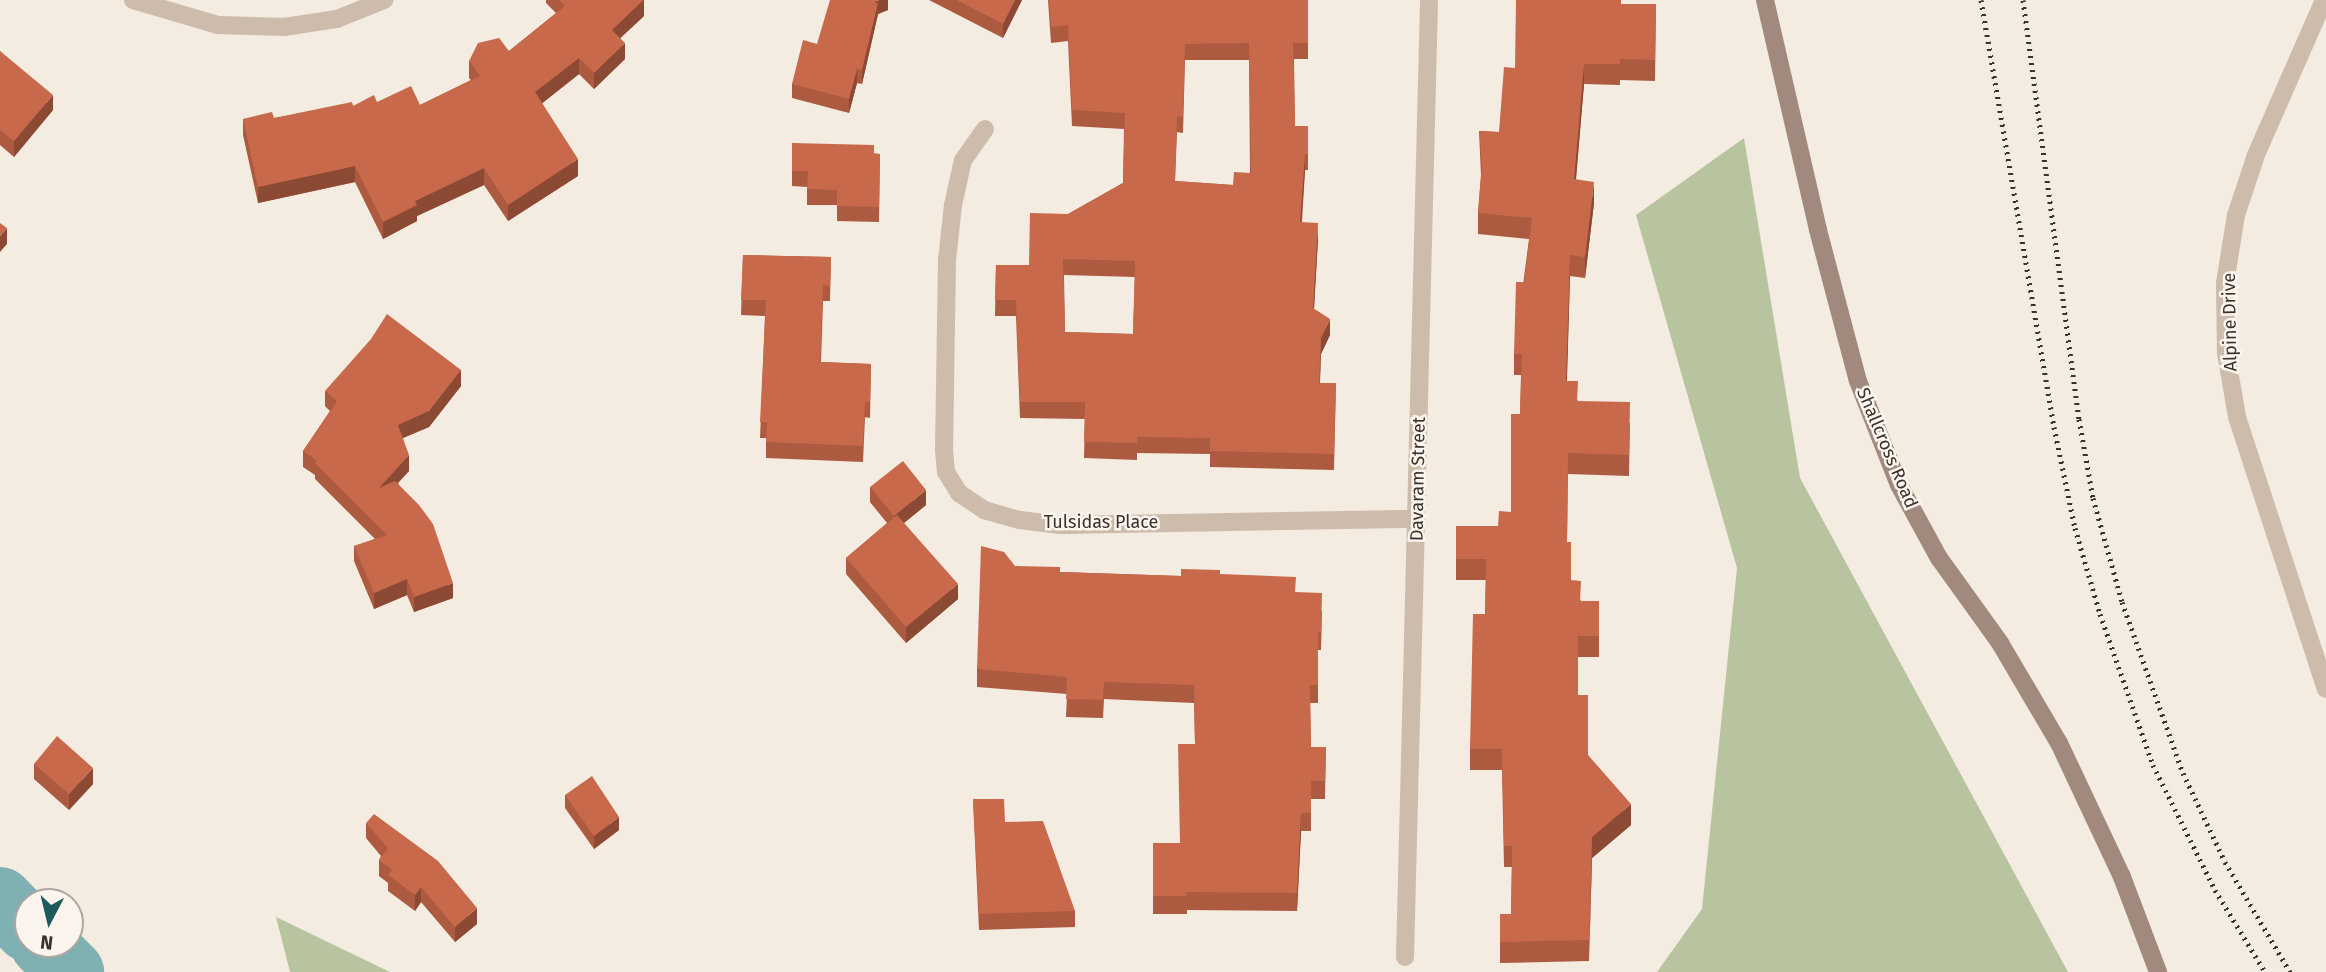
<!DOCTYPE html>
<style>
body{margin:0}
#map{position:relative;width:2326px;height:972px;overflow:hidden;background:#f4ebe1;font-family:"Fira Sans",sans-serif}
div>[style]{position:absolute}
.green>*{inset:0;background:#b8c4a0}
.river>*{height:66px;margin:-33px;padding:0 33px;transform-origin:33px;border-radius:33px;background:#7fb0b2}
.street>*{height:18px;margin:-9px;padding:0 9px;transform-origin:9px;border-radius:9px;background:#cdbbac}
.secondary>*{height:18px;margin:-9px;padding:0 9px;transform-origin:9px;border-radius:9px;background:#a18a7d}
.rail>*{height:5px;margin-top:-2.5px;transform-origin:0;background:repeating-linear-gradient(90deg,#3b302b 0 2px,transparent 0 7px)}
.wall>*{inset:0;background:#ac5a40}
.shaded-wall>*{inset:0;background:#8c4a34}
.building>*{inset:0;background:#c8694b}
span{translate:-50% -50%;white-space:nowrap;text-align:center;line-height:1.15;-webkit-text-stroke:5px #fbf5ee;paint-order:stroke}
.street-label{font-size:18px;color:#3b302b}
.north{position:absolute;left:14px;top:888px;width:70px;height:70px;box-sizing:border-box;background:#fbf5ee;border:2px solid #aea6a0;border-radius:50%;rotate:187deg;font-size:19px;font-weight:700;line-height:28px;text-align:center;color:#3b302b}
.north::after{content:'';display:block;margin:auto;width:24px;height:32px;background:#1f5a5e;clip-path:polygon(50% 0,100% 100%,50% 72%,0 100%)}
</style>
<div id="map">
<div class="green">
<div style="clip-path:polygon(1744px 138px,1800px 478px,2068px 972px,1657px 972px,1702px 909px,1737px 568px,1636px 215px)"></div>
<div style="clip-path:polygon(276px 917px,390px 972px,290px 972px)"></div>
</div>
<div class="river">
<div style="left:0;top:900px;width:40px;rotate:46deg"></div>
<div style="left:43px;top:944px;width:40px;rotate:45deg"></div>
</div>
<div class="street">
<div style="left:133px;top:0;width:89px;rotate:16.4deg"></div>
<div style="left:218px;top:25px;width:66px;rotate:1.7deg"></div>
<div style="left:284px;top:27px;width:54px;rotate:-8.6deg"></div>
<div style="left:337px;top:19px;width:51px;rotate:-22deg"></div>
<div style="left:2324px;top:0;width:169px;rotate:113.7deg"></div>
<div style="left:2256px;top:155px;width:63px;rotate:108.4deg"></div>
<div style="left:2236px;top:215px;width:69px;rotate:99.2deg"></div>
<div style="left:2225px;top:283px;width:70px;rotate:89.2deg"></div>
<div style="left:2226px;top:353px;width:65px;rotate:80.2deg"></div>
<div style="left:2237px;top:417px;width:286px;rotate:71.9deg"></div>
<div style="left:985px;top:129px;width:38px;rotate:125deg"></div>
<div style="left:963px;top:160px;width:46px;rotate:102.5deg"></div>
<div style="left:953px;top:205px;width:55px;rotate:96.2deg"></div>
<div style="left:947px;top:260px;width:190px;rotate:90.9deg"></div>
<div style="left:944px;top:450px;width:22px;rotate:85deg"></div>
<div style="left:946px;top:472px;width:25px;rotate:58deg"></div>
<div style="left:959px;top:493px;width:30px;rotate:34deg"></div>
<div style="left:984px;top:510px;width:37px;rotate:16deg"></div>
<div style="left:1020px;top:520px;width:40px;rotate:7.1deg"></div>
<div style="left:1060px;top:525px;width:357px;rotate:-1deg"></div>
<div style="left:1405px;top:957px;width:957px;rotate:-88.56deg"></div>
</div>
<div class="secondary">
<div style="left:1765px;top:0;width:236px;rotate:77deg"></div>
<div style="left:1818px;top:230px;width:156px;rotate:75.2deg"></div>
<div style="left:1858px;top:381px;width:112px;rotate:68.5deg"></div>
<div style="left:1899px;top:485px;width:83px;rotate:61.3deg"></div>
<div style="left:1939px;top:558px;width:105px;rotate:54.3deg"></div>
<div style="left:2000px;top:643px;width:116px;rotate:59.5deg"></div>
<div style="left:2059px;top:743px;width:148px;rotate:64.8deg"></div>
<div style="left:2122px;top:877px;width:102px;rotate:69.2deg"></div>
</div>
<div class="rail">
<div style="left:1981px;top:0;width:433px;rotate:80.3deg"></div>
<div style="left:2054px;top:427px;width:103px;rotate:78.3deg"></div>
<div style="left:2075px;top:528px;width:90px;rotate:73.8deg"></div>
<div style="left:2100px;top:614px;width:160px;rotate:70.7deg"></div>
<div style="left:2153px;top:765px;width:140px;rotate:63.6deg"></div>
<div style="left:2215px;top:890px;width:96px;rotate:58.6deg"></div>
<div style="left:2023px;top:0;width:423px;rotate:82.4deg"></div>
<div style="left:2079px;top:419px;width:80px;rotate:80deg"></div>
<div style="left:2093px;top:498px;width:108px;rotate:74.4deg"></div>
<div style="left:2122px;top:602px;width:182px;rotate:70.4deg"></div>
<div style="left:2183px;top:773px;width:98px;rotate:64.7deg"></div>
<div style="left:2225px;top:862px;width:128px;rotate:59.4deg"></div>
</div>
<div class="wall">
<div style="clip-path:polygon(546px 0,644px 0,644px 16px,620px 38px,625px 59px,594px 89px,579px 74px,542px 103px,578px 176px,508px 221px,484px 185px,417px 216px,417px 221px,383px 239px,355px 182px,258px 203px,243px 135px,243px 119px,274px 118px,377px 102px,420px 105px,471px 80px,469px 78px,469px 61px,509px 51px,556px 13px,546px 3px)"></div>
<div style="clip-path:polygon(888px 0,888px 10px,878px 14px,862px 84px,857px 83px,849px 113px,792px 98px,792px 84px,817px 44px)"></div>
<div style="clip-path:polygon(929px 0,1022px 0,1003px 38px)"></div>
<div style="clip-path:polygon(evenodd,1048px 0,1308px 0,1308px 59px,1294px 59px,1295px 126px,1308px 126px,1308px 170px,1305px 170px,1302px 222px,1318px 239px,1314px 309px,1330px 335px,1321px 354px,1320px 383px,1336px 383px,1334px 470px,1210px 467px,1210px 454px,1137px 453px,1137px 460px,1084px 458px,1085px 419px,1020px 418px,1016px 316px,995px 316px,996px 265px,1029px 265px,1068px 214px,1123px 183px,1124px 129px,1072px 126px,1068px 41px,1051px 43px,1048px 0,1185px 60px,1249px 60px,1250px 173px,1233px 185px,1175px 181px,1177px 132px,1183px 133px,1185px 60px,1048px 0,1064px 275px,1135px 277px,1133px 334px,1065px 332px,1064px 275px)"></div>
<div style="clip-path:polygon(1621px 4px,1656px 4px,1655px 81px,1620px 80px,1620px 85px,1584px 84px,1576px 180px,1594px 203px,1585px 278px,1570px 276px,1567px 381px,1578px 401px,1630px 423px,1629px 476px,1568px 474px,1567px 542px,1571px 580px,1581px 601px,1599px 601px,1599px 657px,1578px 657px,1578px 695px,1588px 755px,1631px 825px,1592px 858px,1589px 961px,1500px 963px,1500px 914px,1511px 914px,1512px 867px,1504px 867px,1502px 770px,1470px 770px,1470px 749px,1485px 614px,1486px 580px,1456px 580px,1456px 526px,1498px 526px,1511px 512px,1520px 414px,1521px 375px,1514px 375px,1514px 354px,1529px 239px,1478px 234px,1478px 213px,1481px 175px,1479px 131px,1499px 132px,1515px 68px)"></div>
<div style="clip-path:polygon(0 51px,53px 110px,14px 157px,0 145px)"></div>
<div style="clip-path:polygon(792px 143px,880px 154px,879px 222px,837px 221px,837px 205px,807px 205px,807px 187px,792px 186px)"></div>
<div style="clip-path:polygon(743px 255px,831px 257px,830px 301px,823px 301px,821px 362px,871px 364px,870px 418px,865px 417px,863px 462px,766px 458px,766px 438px,760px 438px,765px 316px,741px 315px)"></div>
<div style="clip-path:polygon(461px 386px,429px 427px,403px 438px,409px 471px,398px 483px,453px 598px,414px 612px,407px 595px,374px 609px,354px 561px,354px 546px,375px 539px,315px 479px,315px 475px,303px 467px,303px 451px,330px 411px,325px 406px,325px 391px)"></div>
<div style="clip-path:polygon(870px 487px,926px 505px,904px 523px,958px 599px,906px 643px,846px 574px,846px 558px,887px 523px,870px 502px)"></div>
<div style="clip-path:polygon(1015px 566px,1060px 572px,1181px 576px,1220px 574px,1296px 592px,1322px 611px,1321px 650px,1318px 650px,1318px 703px,1310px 703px,1311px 747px,1326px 747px,1325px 799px,1311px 799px,1311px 831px,1301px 831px,1297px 911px,1187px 910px,1187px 914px,1153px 914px,1153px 843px,1180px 843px,1195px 744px,1194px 703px,1104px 699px,1103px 718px,1066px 717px,1067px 694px,977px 687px,977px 669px)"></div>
<div style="clip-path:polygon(34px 764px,93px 784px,69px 810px,34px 779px)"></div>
<div style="clip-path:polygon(565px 795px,619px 830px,594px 849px,565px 808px)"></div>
<div style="clip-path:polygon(973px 799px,1005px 822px,1075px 911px,1075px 927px,979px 930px)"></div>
<div style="clip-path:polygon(366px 823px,477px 924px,455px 942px,421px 902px,415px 911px,388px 891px,388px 883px,379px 876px,379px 860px,381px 856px,366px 838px)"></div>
</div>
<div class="shaded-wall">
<div style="clip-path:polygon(644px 0,644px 16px,612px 46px,612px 30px)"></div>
<div style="clip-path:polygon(879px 0,888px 0,888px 10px,878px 14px,862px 84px,862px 70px,873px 2px)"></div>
<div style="clip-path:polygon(1015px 0,1022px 0,1003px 38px,1003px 24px)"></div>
<div style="clip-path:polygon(625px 43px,625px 59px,594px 89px,594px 73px)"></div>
<div style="clip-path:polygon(579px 58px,579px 74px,535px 109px,535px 92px)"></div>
<div style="clip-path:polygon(1584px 64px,1584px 84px,1574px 200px,1574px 179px)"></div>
<div style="clip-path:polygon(857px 69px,857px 83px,849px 113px,849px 99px)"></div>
<div style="clip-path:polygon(53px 95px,53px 110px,14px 157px,14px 141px)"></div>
<div style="clip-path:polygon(1305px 154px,1305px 170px,1300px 238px,1300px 222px)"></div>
<div style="clip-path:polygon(578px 159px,578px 176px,508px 221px,508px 205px)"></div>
<div style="clip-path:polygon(355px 166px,355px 182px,258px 203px,258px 187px)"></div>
<div style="clip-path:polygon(484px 168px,484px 185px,417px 216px,417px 221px,383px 239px,383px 222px,415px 201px)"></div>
<div style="clip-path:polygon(1594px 182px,1594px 203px,1585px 278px,1585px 257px)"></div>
<div style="clip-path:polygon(1318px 223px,1318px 239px,1313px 325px,1313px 308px)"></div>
<div style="clip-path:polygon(7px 228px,7px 244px,0 252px,0 236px)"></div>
<div style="clip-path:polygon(1570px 255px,1570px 276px,1566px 402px,1566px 381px)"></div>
<div style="clip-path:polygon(1330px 319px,1330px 335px,1321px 354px,1319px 399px,1321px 338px)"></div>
<div style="clip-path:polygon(461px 370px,461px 386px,429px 427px,398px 440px,398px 425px)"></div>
<div style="clip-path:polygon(409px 455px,409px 471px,379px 503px,379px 488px)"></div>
<div style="clip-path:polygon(926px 490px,926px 505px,894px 531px,894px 516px)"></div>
<div style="clip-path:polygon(407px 579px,407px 595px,374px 609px,374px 593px)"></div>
<div style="clip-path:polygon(453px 583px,453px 598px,414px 612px,414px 597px)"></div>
<div style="clip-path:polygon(958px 584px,958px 599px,906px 643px,906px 627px)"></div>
<div style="clip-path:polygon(93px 768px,93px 784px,69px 810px,69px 794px)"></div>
<div style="clip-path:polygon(1631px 804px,1631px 825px,1592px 858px,1589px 961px,1592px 837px)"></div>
<div style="clip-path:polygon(1301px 813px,1301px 831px,1297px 911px,1297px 893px)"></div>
<div style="clip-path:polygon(619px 817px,619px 830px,594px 849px,594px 836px)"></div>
<div style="clip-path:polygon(421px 887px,421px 902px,415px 911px,415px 895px)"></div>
<div style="clip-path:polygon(477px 908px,477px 924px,455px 942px,455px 927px)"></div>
</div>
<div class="building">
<div style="clip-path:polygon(559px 0,643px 0,612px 30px,625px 43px,594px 73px,579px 58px,535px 92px,578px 159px,508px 205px,484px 168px,415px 201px,417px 205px,383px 222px,355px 166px,258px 187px,243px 119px,272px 112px,274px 118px,352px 102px,353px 106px,374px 95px,377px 102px,411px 86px,420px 105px,480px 76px,469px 61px,478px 43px,499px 38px,509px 51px,565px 6px)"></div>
<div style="clip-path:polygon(830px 0,879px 0,873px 2px,878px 3px,862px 70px,857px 69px,849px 99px,792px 84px,803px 40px,817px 44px)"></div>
<div style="clip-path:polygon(957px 0,1015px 0,1003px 24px)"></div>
<div style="clip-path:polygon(evenodd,1049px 0,1308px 0,1308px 43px,1293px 43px,1295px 126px,1308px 126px,1308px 154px,1305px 154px,1300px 222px,1318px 223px,1313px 308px,1330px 319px,1321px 338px,1319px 383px,1336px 383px,1334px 454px,1210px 451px,1210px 438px,1137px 437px,1137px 443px,1084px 442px,1085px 402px,1020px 402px,1016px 300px,995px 300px,996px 265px,1029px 265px,1030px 213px,1068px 214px,1123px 183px,1125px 113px,1072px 110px,1068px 25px,1051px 27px,1049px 0,1249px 43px,1251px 173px,1234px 172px,1233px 185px,1175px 181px,1177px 116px,1183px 117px,1185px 44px,1249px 43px,1049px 0,1063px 259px,1135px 261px,1133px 334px,1065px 332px,1063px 259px)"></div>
<div style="clip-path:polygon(1516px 0,1621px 0,1621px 4px,1656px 4px,1655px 60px,1620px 59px,1620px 64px,1584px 64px,1574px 179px,1594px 182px,1585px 257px,1570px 255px,1566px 381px,1578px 381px,1577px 401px,1630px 402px,1629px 455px,1568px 453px,1567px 542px,1571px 542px,1571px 580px,1581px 581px,1580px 601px,1599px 601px,1599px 636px,1578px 636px,1578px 695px,1588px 695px,1588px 755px,1631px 804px,1592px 837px,1589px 940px,1500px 942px,1500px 914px,1511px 914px,1512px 846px,1504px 846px,1502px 749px,1470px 749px,1473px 614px,1485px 614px,1486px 559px,1456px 559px,1456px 526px,1498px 526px,1499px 511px,1511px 512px,1511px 414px,1520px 414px,1522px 354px,1514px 354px,1516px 282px,1524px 282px,1532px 218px,1478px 213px,1482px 164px,1479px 131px,1499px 132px,1504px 67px,1515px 68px)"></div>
<div style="clip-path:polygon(0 51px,53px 95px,14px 141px,0 130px)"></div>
<div style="clip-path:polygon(792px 143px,874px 145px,874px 154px,880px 154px,879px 207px,837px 206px,837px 190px,807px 189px,808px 171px,792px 171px)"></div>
<div style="clip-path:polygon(0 223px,7px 228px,0 236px)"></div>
<div style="clip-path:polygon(743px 255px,831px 257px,830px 286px,823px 285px,820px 362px,871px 364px,870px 402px,865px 402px,863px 446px,766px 442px,767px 422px,760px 422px,766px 300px,741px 300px)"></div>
<div style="clip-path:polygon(387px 314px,461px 370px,429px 411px,398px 425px,409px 455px,379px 488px,395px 481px,419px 505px,433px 524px,453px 583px,414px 597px,407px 579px,374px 593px,354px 546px,387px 535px,315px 463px,317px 461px,303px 451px,337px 401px,325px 391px,371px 339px)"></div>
<div style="clip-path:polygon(903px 461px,926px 490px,894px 516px,870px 487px)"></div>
<div style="clip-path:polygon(897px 515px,958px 584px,906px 627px,846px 558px)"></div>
<div style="clip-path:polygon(981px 546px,1004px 552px,1015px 566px,1060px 567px,1060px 572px,1181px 576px,1181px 569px,1220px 570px,1220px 574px,1296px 577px,1295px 592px,1322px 593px,1321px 632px,1318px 632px,1318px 685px,1310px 685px,1311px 747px,1326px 747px,1325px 781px,1311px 781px,1311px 813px,1301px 813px,1297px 893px,1186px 892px,1187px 896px,1153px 896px,1153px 843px,1180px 843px,1178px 744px,1195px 744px,1194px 685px,1104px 682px,1103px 700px,1066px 699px,1067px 677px,977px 669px)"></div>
<div style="clip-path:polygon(57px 736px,93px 768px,69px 794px,34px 764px)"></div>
<div style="clip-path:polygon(592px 776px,619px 817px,594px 836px,565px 795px)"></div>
<div style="clip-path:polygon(973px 799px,1004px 799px,1005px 822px,1043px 821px,1075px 911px,979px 914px)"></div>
<div style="clip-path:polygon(374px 814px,438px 861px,477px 908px,455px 927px,421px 887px,415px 895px,388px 875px,392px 870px,379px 860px,388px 848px,366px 823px)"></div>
</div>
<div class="street-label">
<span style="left:2230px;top:322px;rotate:-91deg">Alpine Drive</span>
<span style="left:1887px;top:448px;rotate:67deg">Shallcross Road</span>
<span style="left:1418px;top:479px;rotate:-89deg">Davaram Street</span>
<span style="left:1101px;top:522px">Tulsidas Place</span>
</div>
<div class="north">N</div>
</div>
